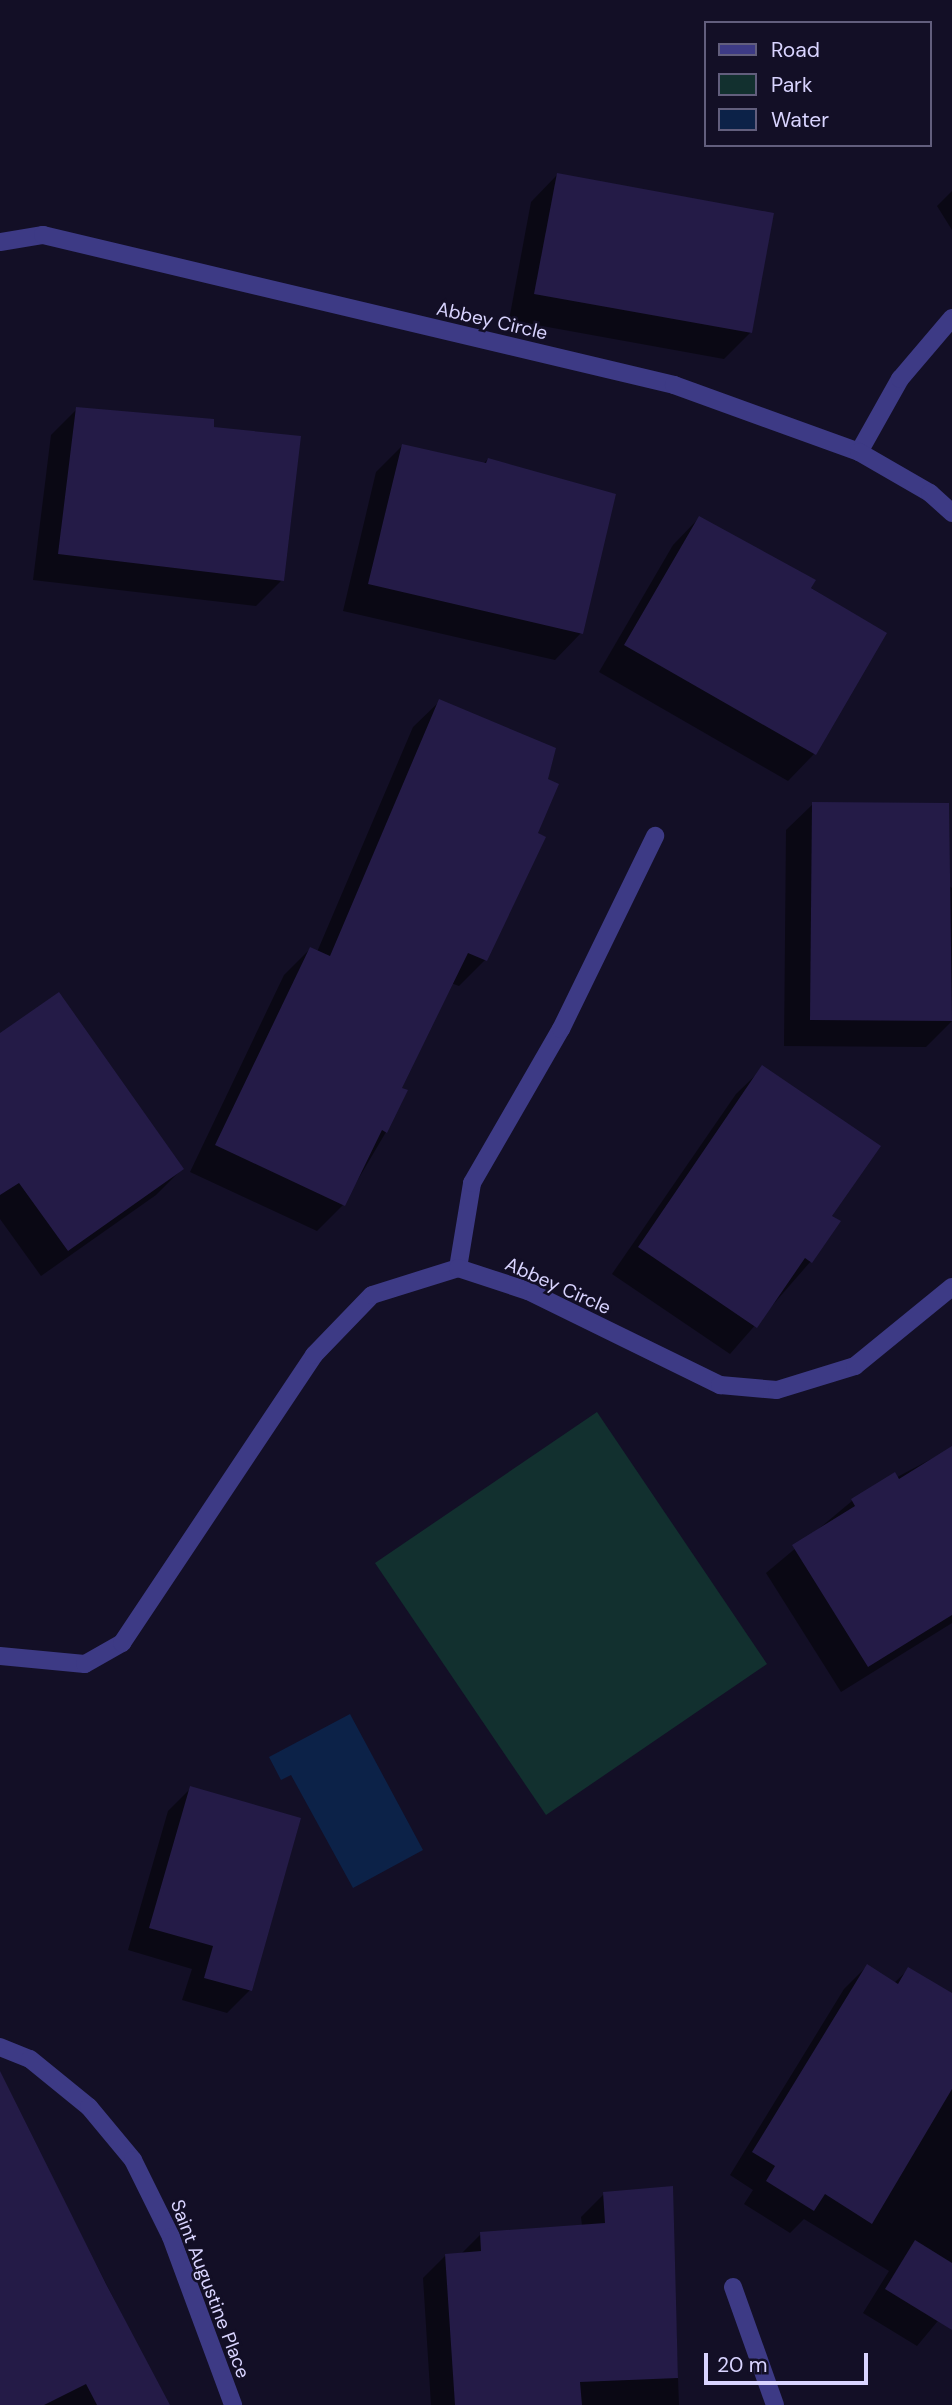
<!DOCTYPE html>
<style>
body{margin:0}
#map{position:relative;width:952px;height:2405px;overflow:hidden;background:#130f26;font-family:"DM Sans",sans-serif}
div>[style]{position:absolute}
.green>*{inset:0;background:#12302f}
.water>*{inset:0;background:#0c2248}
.shadow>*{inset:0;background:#0007}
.building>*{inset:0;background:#241b47}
.lane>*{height:18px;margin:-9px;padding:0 9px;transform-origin:9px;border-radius:9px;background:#3d3a85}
.street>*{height:18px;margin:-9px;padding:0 9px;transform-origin:9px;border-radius:9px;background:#3d3a85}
span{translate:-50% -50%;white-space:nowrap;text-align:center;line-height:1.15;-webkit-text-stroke:5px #130f26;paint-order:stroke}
.street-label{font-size:19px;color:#d9d4ff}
.legend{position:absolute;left:704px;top:21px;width:228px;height:126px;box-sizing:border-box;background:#130f26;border:2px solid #625e7d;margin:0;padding:9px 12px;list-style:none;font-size:21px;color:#d9d4ff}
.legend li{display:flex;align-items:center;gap:14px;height:35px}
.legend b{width:35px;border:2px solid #625e7d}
.scale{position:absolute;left:704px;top:2353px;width:164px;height:32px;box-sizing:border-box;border:4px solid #d9d4ff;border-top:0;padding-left:9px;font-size:21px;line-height:24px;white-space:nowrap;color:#d9d4ff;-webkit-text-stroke:5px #130f26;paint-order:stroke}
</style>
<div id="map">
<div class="green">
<div style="clip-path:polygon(597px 1412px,767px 1664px,546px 1815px,375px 1563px)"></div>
</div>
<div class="water">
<div style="clip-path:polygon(350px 1714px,423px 1850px,353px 1888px,291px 1775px,281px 1780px,269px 1757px)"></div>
</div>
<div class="shadow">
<div style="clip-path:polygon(557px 175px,751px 332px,724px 359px,509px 320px,531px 202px)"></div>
<div style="clip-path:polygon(952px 191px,952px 230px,937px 206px)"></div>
<div style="clip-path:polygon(77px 409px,212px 428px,282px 580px,256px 606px,33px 580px,51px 435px)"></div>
<div style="clip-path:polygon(402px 446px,483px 464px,488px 459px,581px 633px,555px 660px,343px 611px,376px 472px)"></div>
<div style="clip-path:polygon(699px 518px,885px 634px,814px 754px,788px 781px,599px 672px,673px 545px)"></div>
<div style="clip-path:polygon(440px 701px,485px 960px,459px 986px,451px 983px,399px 1088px,386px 1132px,343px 1205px,317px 1231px,190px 1172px,284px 975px,310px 949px,317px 952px,413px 727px)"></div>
<div style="clip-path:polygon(813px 804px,952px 888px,952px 1021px,926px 1047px,784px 1046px,786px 830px)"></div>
<div style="clip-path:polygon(0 1036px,182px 1169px,156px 1195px,41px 1276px,0 1219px)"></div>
<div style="clip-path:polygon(763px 1068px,830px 1217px,811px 1261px,730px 1354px,612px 1274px,736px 1094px)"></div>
<div style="clip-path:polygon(952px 1448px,952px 1623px,841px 1692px,766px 1573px,852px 1501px)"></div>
<div style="clip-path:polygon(191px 1788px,250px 1990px,227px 2013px,182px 2000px,192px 1969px,128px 1950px,168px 1811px)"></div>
<div style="clip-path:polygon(867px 1966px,894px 1983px,909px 1969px,952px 2020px,952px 2304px,917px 2346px,863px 2313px,889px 2271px,804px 2219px,790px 2233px,744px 2204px,753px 2190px,730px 2175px,844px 1989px)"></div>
<div style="clip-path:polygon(22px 2118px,163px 2396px,154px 2405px,0 2405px,0 2129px)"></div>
<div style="clip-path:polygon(671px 2188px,679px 2405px,431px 2405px,423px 2278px,446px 2255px,460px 2255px,481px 2234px,582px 2226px,581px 2217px,604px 2194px)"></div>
</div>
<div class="building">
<div style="clip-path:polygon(557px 173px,774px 213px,752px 333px,534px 294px)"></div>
<div style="clip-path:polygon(76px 407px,214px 419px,214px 427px,301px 436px,284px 581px,58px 554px)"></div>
<div style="clip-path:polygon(402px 444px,486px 463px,488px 458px,616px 494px,583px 634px,368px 584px)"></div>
<div style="clip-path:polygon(699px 516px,816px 580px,811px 588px,887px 633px,816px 755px,624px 645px)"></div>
<div style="clip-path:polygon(439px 699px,556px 748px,548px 779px,559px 784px,538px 833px,546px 837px,487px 961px,468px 953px,402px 1088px,408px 1090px,387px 1133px,382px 1130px,345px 1206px,215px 1145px,310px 947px,330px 956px)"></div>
<div style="clip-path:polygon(812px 802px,949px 803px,952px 1021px,810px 1020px)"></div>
<div style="clip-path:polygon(59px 992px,184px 1169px,68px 1251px,19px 1183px,0 1195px,0 1033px)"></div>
<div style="clip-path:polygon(762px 1065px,881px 1146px,832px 1216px,841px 1221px,812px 1263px,805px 1258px,757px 1328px,638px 1247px)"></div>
<div style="clip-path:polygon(952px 1446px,952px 1615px,868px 1667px,792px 1545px,855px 1506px,851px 1499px,895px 1472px,899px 1479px)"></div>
<div style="clip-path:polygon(190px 1786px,301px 1818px,252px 1991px,204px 1978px,213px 1946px,149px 1928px)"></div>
<div style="clip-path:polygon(867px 1964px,898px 1984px,908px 1967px,952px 1993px,952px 2089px,872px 2224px,825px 2194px,814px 2211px,766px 2181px,775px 2166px,752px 2152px)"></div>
<div style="clip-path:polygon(0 2071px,106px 2284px,170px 2405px,97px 2405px,86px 2384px,44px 2405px,0 2405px)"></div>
<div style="clip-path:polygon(673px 2186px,678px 2378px,580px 2382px,582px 2405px,455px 2405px,445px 2254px,481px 2251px,480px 2232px,605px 2223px,603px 2192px)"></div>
<div style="clip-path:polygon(915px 2240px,952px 2263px,952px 2330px,885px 2289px)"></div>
</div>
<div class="lane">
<div style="left:859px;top:452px;width:84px;rotate:-60.7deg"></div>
<div style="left:900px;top:379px;width:80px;rotate:-49.6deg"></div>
<div style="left:458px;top:1268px;width:86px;rotate:-80.6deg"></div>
<div style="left:472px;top:1183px;width:178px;rotate:-60deg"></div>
<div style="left:561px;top:1029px;width:215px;rotate:-64deg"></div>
</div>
<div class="street">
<div style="left:0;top:242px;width:44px;rotate:-9.2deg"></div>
<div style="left:43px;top:235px;width:649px;rotate:13.37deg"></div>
<div style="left:674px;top:385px;width:197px;rotate:19.9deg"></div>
<div style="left:859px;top:452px;width:82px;rotate:30deg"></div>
<div style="left:930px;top:493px;width:30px;rotate:42deg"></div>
<div style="left:0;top:1656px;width:85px;rotate:5.4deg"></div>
<div style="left:85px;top:1664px;width:43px;rotate:-29.6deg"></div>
<div style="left:122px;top:1643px;width:346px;rotate:-56.3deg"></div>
<div style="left:314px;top:1355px;width:83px;rotate:-46deg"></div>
<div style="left:372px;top:1295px;width:90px;rotate:-17.4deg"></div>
<div style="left:458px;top:1268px;width:74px;rotate:18.2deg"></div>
<div style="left:528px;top:1291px;width:214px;rotate:26.1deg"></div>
<div style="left:720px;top:1385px;width:57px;rotate:5deg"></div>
<div style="left:777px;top:1390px;width:82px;rotate:-17.1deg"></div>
<div style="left:855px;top:1366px;width:125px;rotate:-39.2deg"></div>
<div style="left:0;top:2047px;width:32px;rotate:22deg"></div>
<div style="left:30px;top:2059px;width:76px;rotate:39.1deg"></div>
<div style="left:89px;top:2107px;width:69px;rotate:50.3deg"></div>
<div style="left:133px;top:2160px;width:86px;rotate:63.7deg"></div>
<div style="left:171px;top:2237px;width:179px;rotate:69.7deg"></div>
<div style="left:733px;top:2287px;width:125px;rotate:70.4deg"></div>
</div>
<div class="street-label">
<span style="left:492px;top:321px;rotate:13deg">Abbey Circle</span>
<span style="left:558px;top:1286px;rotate:24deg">Abbey Circle</span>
<span style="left:210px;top:2289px;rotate:69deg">Saint Augustine Place</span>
</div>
<ul class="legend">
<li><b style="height:9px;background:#3d3a85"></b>Road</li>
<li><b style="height:19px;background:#12302f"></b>Park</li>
<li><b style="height:19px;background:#0c2248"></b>Water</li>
</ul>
<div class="scale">20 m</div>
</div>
